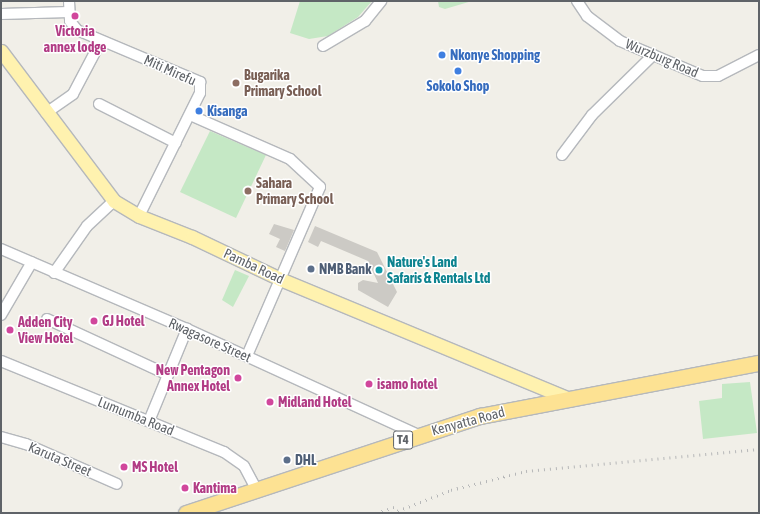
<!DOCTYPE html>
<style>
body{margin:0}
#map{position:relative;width:760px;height:514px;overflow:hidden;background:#f1efe8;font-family:"Asap Condensed",sans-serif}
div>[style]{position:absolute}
.green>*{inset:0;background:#c5e8c5}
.building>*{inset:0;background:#cccac5}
.roads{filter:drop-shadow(1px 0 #b5b8bc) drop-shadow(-1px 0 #b5b8bc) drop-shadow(0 1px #b5b8bc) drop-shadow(0 -1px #b5b8bc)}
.minor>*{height:10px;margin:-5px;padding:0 5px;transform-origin:5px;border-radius:5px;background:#fff}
.major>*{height:13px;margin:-6.5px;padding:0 6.5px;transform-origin:6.5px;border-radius:6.5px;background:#fff2af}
.highway>*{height:15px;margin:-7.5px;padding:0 7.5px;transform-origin:7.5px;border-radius:7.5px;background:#fde293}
.rail>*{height:2.5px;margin-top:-1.25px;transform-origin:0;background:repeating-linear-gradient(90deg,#b6b7b8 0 1px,transparent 0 6px)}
.dots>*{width:11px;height:11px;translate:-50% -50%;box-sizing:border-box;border:2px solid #fff;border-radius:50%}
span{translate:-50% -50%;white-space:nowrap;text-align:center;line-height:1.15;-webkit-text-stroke:3px #fff;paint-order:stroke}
.shield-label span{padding:1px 3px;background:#fff;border:1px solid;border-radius:3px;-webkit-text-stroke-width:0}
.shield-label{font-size:13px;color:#5f6368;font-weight:700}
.hotel-label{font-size:14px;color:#b23c85;font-weight:700}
.left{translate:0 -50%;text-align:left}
.right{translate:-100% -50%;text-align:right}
.shop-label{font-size:14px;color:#366cbe;font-weight:700}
.street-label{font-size:14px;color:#5f6368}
.education-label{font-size:14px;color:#785e54;font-weight:700}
.culture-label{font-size:14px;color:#0d838f;font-weight:700}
.service-label{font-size:14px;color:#4e5e75;font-weight:700}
.frame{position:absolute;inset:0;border:2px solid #5f6368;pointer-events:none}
</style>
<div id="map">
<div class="green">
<div style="clip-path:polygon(300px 1px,372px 1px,358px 17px,328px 36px,309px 39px,290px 33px)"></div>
<div style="clip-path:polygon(438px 1px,472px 1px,445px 9px,439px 7px)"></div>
<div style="clip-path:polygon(210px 131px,266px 155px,236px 218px,180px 192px)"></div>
<div style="clip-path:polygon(235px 270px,249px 276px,233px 307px,222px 300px)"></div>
<div style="clip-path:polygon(750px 382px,757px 433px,703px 439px,699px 401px,722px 398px,722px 384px)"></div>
</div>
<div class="building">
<div style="clip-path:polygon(274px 224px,294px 230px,285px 251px,276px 247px,280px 239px,269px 234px)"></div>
<div style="clip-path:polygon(315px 226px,377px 252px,397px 292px,388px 307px,358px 290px,358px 283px,363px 280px,378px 283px,368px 261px,321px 241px,318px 247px,308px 242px)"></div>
</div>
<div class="roads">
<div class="minor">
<div style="left:69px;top:1px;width:20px;rotate:87deg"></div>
<div style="left:70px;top:21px;width:11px;rotate:52deg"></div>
<div style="left:77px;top:30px;width:134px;rotate:22.9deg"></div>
<div style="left:200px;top:82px;width:11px;rotate:90deg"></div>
<div style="left:200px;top:93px;width:137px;rotate:116.4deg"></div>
<div style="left:577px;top:1px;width:18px;rotate:56deg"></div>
<div style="left:587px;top:16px;width:41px;rotate:37.1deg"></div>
<div style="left:620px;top:41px;width:90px;rotate:22.9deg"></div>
<div style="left:703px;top:76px;width:15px"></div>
<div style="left:718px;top:76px;width:46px;rotate:-27.1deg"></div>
<div style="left:1px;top:14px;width:68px;rotate:-1.7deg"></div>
<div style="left:323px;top:46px;width:49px;rotate:-30.8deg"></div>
<div style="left:365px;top:21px;width:26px;rotate:-51deg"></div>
<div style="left:99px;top:104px;width:86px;rotate:26.9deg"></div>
<div style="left:46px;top:113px;width:33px;rotate:-35deg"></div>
<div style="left:73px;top:94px;width:60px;rotate:-62.2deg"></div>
<div style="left:190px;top:115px;width:109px;rotate:23.7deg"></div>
<div style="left:290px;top:159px;width:41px;rotate:43deg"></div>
<div style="left:320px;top:187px;width:184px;rotate:113.4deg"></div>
<div style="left:562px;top:155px;width:50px;rotate:-53.1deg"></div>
<div style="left:592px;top:115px;width:86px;rotate:-44.5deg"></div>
<div style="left:1px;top:249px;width:202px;rotate:23.3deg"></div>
<div style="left:187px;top:329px;width:254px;rotate:24.6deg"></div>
<div style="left:54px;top:273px;width:57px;rotate:-54.9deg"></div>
<div style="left:87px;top:226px;width:37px;rotate:-43deg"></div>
<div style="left:1px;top:315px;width:61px;rotate:-59.7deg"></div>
<div style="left:47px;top:319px;width:133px;rotate:24.8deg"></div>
<div style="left:1px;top:361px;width:241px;rotate:22.2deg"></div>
<div style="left:224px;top:452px;width:24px;rotate:35deg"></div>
<div style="left:244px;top:466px;width:27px;rotate:62deg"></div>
<div style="left:149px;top:421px;width:100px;rotate:-67.6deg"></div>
<div style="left:1px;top:437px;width:26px;rotate:16deg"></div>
<div style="left:26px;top:444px;width:99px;rotate:23.7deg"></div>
</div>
<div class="major">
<div style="left:1px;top:51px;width:188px;rotate:53deg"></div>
<div style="left:114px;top:201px;width:29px;rotate:31deg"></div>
<div style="left:139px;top:216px;width:57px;rotate:21.6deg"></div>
<div style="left:192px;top:237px;width:98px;rotate:25.5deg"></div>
<div style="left:280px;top:279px;width:314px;rotate:22.5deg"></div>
</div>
<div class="highway">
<div style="left:186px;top:513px;width:310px;rotate:-18.3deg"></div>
<div style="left:480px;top:416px;width:284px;rotate:-10.8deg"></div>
</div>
</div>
<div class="rail">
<div style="left:376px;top:513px;width:22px;rotate:-18deg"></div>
<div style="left:392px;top:513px;width:63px;rotate:-21.3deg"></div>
<div style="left:451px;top:490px;width:77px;rotate:-14.2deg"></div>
<div style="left:526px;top:471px;width:234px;rotate:-5.4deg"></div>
</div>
<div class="dots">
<div style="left:75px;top:16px;background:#d1479c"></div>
<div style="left:442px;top:55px;background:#3f7fe0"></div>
<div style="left:458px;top:71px;background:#3f7fe0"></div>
<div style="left:236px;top:83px;background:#8d6e63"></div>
<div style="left:199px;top:111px;background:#3f7fe0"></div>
<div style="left:248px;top:191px;background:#8d6e63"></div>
<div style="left:311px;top:269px;background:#5c6f8a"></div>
<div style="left:379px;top:270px;background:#0f9aa8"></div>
<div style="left:94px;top:321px;background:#d1479c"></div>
<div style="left:10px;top:330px;background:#d1479c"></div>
<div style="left:238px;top:378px;background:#d1479c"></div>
<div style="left:369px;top:384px;background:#d1479c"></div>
<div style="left:270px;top:402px;background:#d1479c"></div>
<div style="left:287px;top:460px;background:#5c6f8a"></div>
<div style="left:124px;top:467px;background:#d1479c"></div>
<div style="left:185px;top:488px;background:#d1479c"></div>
</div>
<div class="shield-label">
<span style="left:403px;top:440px">T4</span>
</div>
<div class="hotel-label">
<span style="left:75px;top:39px">Victoria<br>annex lodge</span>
<span class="left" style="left:102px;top:321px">GJ Hotel</span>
<span class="left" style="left:18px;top:330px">Adden City<br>View Hotel</span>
<span class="right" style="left:230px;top:378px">New Pentagon<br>Annex Hotel</span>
<span class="left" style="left:377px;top:384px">isamo hotel</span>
<span class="left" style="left:278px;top:402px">Midland Hotel</span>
<span class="left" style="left:132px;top:467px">MS Hotel</span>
<span class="left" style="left:193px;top:488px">Kantima</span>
</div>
<div class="shop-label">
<span class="left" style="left:450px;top:55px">Nkonye Shopping</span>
<span style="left:458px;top:86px">Sokolo Shop</span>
<span class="left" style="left:207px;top:111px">Kisanga</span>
</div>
<div class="street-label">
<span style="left:662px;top:58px;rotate:23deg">Wurzburg Road</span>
<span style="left:170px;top:70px;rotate:24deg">Miti Mirefu</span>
<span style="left:254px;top:266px;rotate:25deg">Pamba Road</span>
<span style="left:210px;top:340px;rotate:24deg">Rwagasore Street</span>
<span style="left:136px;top:416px;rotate:22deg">Lumumba Road</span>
<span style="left:468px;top:421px;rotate:-15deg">Kenyatta Road</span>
<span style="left:60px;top:459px;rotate:23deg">Karuta Street</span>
</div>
<div class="education-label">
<span class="left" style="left:244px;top:83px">Bugarika<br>Primary School</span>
<span class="left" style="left:256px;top:191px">Sahara<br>Primary School</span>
</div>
<div class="culture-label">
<span class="left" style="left:387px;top:270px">Nature's Land<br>Safaris &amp; Rentals Ltd</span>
</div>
<div class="service-label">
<span class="left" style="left:319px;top:269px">NMB Bank</span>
<span class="left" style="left:295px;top:460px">DHL</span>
</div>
<div class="frame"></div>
</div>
